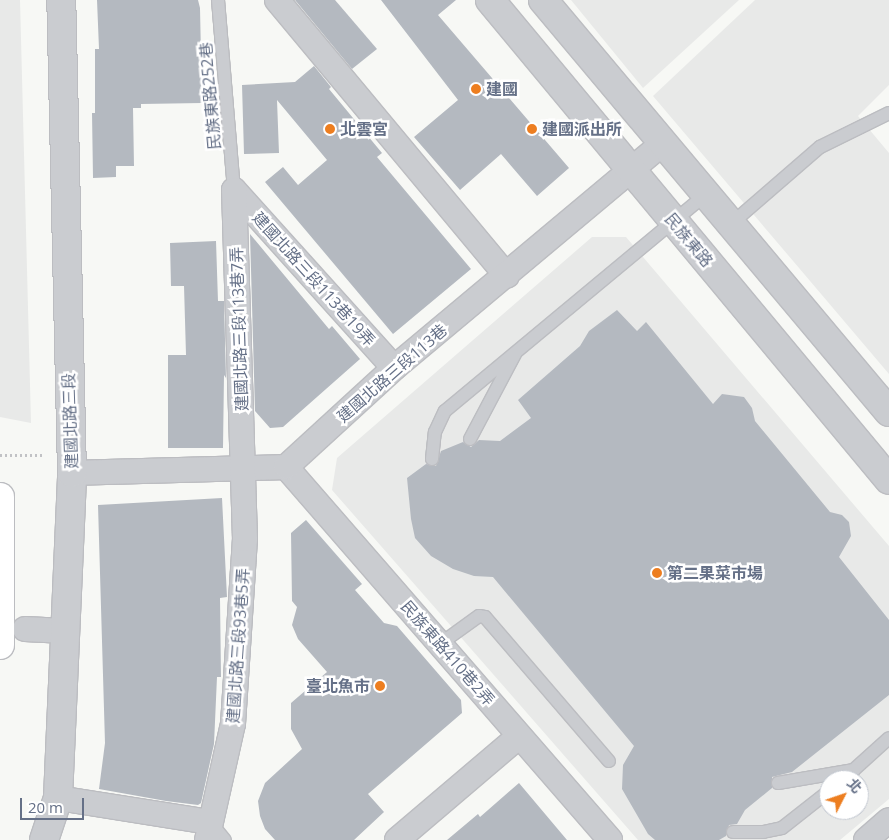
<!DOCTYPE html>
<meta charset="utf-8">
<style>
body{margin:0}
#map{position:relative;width:889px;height:840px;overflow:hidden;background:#f7f8f5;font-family:"Open Sans","Noto Sans TC",sans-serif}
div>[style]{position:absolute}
.built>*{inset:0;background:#e8e9e8}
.building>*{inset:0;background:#b4b9c0}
.path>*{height:3px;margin-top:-1.5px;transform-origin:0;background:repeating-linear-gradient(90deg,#c1c2c5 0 2.5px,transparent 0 5px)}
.roads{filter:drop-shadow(1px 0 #bcbdc1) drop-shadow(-1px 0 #bcbdc1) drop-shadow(0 1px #bcbdc1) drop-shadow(0 -1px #bcbdc1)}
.service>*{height:12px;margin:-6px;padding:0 6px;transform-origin:6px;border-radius:6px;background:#caccd0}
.minor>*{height:24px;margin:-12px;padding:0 12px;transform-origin:12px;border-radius:12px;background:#caccd0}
.tertiary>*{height:28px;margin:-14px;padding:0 14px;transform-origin:14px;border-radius:14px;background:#caccd0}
.trunk>*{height:28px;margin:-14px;padding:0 14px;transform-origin:14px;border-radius:14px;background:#fff}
.dots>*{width:14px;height:14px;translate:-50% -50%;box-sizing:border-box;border:2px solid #fff;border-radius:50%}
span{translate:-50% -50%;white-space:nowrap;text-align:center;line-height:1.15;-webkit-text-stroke:5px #fff;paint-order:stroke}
.poi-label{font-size:16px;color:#657087;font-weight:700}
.left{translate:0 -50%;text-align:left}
.right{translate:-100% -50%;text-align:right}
.street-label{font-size:16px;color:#657087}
.north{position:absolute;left:819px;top:770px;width:50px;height:50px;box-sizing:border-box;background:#fff;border:1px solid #c1c6cf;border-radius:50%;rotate:49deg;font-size:14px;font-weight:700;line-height:20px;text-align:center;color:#657087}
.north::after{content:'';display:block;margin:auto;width:18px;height:22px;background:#ed7e20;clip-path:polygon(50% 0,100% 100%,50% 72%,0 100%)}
.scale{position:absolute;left:20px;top:798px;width:64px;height:22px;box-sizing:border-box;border:2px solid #657087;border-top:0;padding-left:6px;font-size:15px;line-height:18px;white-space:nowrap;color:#657087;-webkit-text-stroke:4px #fff;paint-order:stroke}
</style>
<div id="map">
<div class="built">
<div style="clip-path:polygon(0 0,20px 0,31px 423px,0 417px)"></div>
<div style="clip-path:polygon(571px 0,739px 0,643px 88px)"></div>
<div style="clip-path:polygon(755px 0,889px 0,889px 85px,858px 116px,889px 153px,889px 374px,653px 96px)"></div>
<div style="clip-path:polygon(evenodd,592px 237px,626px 237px,889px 546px,889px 799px,840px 840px,638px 840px,332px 490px,337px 458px,592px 237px,829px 780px,859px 780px,859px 810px,829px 810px,829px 780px)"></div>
</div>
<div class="building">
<div style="clip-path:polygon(97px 0,198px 0,200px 8px,202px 103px,141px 104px,141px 108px,133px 108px,134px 166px,116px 166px,116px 177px,93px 178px,92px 113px,95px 113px,95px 49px,99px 49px)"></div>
<div style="clip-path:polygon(295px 0,335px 0,377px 49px,352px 69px)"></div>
<div style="clip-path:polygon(381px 0,456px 0,438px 15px,569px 168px,537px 196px,501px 154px,460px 190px,414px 137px,458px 100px)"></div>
<div style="clip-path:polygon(314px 66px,331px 87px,329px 89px,382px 153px,377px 157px,471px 269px,393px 334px,265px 182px,283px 167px,298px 185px,327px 160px,277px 100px,279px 153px,244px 154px,242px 85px,295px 82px)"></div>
<div style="clip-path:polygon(250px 234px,329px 329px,332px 326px,360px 359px,283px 427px,270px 428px,255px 411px)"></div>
<div style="clip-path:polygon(216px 241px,218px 301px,224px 301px,226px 378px,224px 375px,223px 448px,168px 448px,168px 355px,186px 355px,184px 286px,171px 286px,170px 243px)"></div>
<div style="clip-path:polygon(617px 310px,637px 331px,646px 322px,713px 404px,722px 394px,744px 397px,752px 408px,755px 421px,830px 512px,842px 515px,849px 522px,851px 536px,839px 557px,889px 620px,889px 695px,792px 772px,772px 777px,772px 788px,745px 810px,737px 824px,729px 825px,726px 836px,719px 840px,655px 840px,648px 834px,622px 789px,623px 765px,634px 746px,493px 577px,474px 576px,453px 569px,431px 556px,415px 538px,411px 519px,407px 478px,426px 464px,436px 466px,441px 451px,463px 442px,471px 447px,479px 440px,500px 441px,531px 418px,518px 400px,580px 346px,589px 331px)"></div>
<div style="clip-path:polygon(222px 498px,227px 597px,220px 598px,221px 677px,217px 677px,214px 744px,201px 803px,198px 805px,166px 801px,99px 789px,105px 743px,98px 505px)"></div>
<div style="clip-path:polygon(306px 520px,362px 584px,355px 590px,384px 623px,397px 626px,461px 700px,462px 713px,368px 794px,384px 812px,354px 840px,275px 840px,265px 829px,260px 816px,258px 801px,265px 783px,302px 749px,291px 729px,291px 703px,327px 672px,298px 639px,292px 625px,297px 607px,292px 601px,291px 533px)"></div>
<div style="clip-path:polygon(519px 783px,567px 840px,447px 840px,478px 814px,480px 817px)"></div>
</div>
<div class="path">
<div style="left:0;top:455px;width:43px"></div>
</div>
<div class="roads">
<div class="service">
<div style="left:218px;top:0;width:191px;rotate:85.2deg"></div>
<div style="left:731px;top:224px;width:118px;rotate:-40.9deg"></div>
<div style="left:820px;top:147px;width:77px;rotate:-26.2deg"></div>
<div style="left:470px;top:439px;width:96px;rotate:-62.1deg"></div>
<div style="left:432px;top:459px;width:27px;rotate:-84deg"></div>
<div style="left:435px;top:432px;width:23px;rotate:-65deg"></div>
<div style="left:445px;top:411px;width:339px;rotate:-39.7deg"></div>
<div style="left:440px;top:644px;width:48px;rotate:-35.7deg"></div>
<div style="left:479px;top:616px;width:6px;rotate:9deg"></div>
<div style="left:485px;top:617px;width:190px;rotate:49.3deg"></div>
<div style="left:848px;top:775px;width:55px;rotate:-42.1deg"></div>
<div style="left:778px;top:783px;width:77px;rotate:-9.7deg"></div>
<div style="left:211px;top:823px;width:22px;rotate:51deg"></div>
<div style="left:733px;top:832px;width:30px"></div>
<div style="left:763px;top:832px;width:19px;rotate:-12deg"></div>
<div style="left:782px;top:828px;width:60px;rotate:-38.2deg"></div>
</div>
<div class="minor">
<div style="left:277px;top:0;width:359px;rotate:50.2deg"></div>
<div style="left:234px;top:190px;width:239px;rotate:48deg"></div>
<div style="left:286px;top:467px;width:494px;rotate:49deg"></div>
<div style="left:72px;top:473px;width:214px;rotate:-1.6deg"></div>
<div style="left:286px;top:467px;width:147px;rotate:-42.5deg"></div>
<div style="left:394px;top:368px;width:351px;rotate:-39.9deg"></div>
<div style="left:25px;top:629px;width:40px;rotate:2.9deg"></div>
<div style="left:58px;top:798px;width:154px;rotate:9deg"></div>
<div style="left:207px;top:840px;width:119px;rotate:-77.4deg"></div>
<div style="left:233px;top:724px;width:185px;rotate:-86.3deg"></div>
<div style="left:245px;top:539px;width:349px;rotate:-91.8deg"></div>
<div style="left:397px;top:840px;width:160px;rotate:-40.4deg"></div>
<div style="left:866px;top:840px;width:30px;rotate:-41deg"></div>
</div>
<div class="tertiary">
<div style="left:490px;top:0;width:624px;rotate:50.26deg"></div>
<div style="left:543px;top:0;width:538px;rotate:49.98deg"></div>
<div style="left:44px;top:840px;width:44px;rotate:-71.6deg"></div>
<div style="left:58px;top:798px;width:325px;rotate:-87.5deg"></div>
<div style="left:72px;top:473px;width:473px;rotate:-91.3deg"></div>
</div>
<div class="trunk">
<div style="left:0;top:497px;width:148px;rotate:90deg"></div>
</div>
</div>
<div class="dots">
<div style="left:476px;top:89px;background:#ed7e20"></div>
<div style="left:330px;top:129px;background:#ed7e20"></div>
<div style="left:532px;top:129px;background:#ed7e20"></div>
<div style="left:657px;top:573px;background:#ed7e20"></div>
<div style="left:380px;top:686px;background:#ed7e20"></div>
</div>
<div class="poi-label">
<span class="left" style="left:486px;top:89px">建國</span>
<span class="left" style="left:340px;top:129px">北雲宮</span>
<span class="left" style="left:542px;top:129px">建國派出所</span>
<span class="left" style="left:667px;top:573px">第二果菜市場</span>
<span class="right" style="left:370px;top:686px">臺北魚市</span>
</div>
<div class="street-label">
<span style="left:210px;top:96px;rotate:-95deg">民族東路252巷</span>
<span style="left:689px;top:240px;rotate:50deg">民族東路</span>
<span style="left:314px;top:279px;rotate:48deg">建國北路三段113巷19弄</span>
<span style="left:239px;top:329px;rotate:-92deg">建國北路三段113巷7弄</span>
<span style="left:392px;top:373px;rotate:-41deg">建國北路三段113巷</span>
<span style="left:70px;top:421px;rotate:-92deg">建國北路三段</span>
<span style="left:238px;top:646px;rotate:-86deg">建國北路三段93巷5弄</span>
<span style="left:448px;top:653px;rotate:49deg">民族東路410巷2弄</span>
</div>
<div class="north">北</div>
<div class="scale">20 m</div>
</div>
